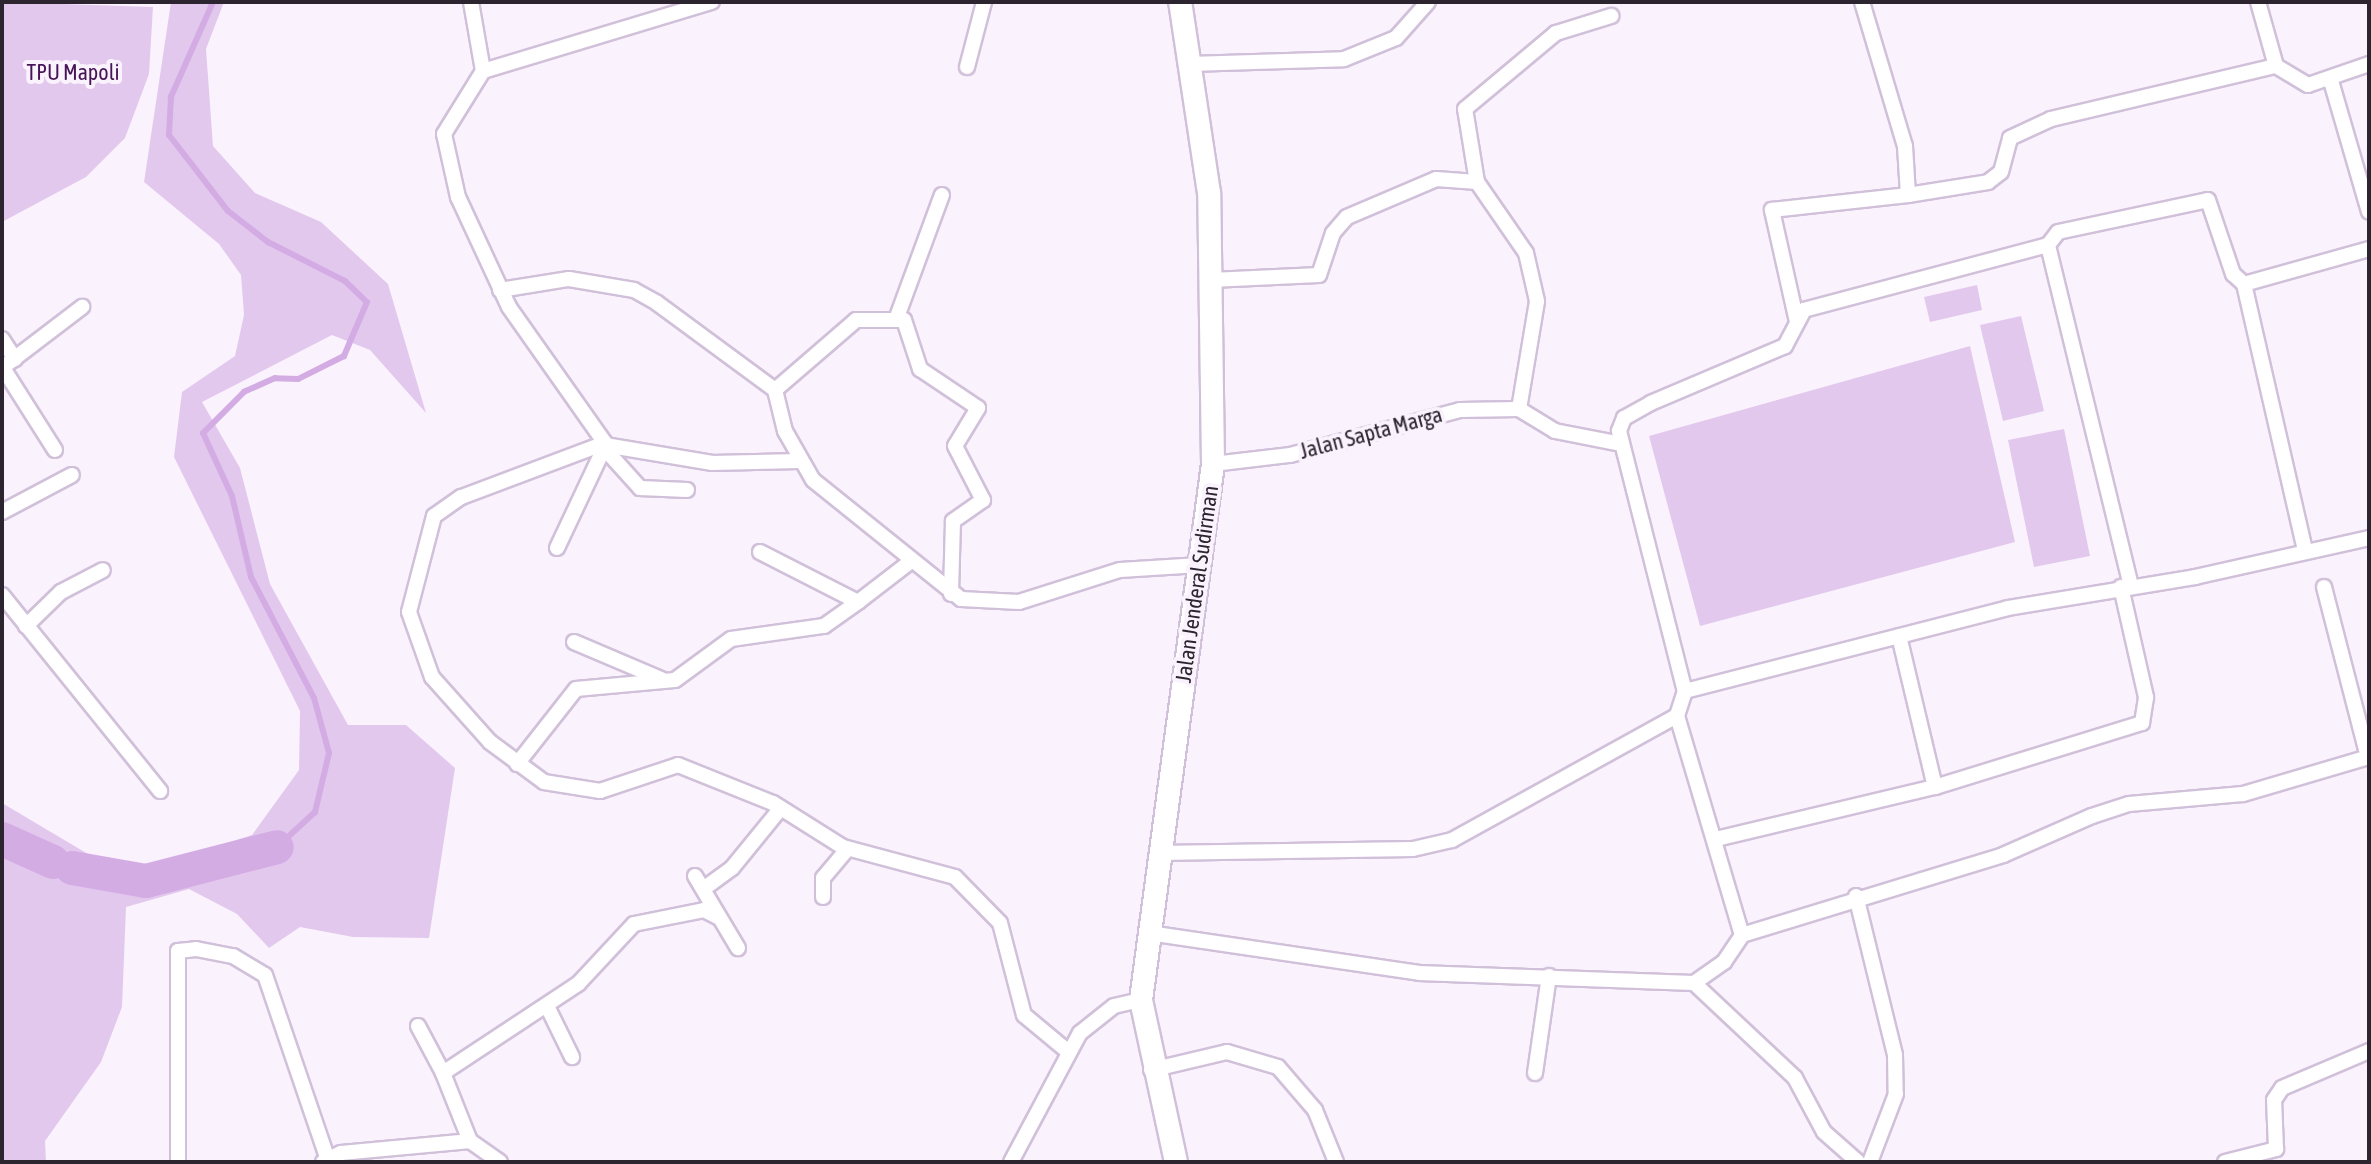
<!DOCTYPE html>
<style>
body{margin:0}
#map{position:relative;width:2371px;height:1164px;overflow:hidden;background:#faf3fd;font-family:"Asap Condensed",sans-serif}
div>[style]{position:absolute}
.green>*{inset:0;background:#e3c8ee}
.stream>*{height:6px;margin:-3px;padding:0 3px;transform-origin:3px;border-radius:3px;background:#d4ace4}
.river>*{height:34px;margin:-17px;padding:0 17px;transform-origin:17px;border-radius:17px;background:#d4ace4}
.roads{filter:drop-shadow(2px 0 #d1c0d9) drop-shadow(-2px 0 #d1c0d9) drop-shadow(0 2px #d1c0d9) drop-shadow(0 -2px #d1c0d9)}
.street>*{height:14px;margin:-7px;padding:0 7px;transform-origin:7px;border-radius:7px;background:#fff}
.primary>*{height:22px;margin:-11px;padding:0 11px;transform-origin:11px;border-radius:11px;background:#fff}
span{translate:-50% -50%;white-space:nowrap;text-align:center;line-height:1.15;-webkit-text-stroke:8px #faf3fd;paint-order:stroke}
.park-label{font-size:22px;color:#471557}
.street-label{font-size:22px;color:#2c252f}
.frame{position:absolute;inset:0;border:4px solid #2c252f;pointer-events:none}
</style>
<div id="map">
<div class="green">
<div style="clip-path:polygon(2px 2px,153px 7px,149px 74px,125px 138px,86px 177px,2px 222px)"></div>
<div style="clip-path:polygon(171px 2px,224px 2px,206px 49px,213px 146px,255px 193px,321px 222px,388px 284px,426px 413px,370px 350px,332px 335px,202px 402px,240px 468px,270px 584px,348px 725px,406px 725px,455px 768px,429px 938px,353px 937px,300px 927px,269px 948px,237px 914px,189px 889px,126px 907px,122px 1007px,101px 1062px,45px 1141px,46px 1162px,2px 1162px,2px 803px,125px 876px,252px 835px,299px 770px,300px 711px,174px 457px,182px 392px,235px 356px,244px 315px,241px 275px,219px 244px,144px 182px)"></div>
<div style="clip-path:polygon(1977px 285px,1982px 310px,1930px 322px,1924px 297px)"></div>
<div style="clip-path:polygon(2021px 316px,2044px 411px,2003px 421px,1980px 325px)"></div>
<div style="clip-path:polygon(1970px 346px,2015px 542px,1700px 626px,1649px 436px)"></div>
<div style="clip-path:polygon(2064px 429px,2090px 556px,2034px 567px,2008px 440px)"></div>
</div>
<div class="stream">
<div style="left:213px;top:2px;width:104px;rotate:113.9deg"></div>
<div style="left:171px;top:97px;width:38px;rotate:93deg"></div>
<div style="left:169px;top:135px;width:96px;rotate:52.2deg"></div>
<div style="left:228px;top:211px;width:51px;rotate:37.8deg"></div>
<div style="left:268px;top:242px;width:86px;rotate:26.9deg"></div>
<div style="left:345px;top:281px;width:30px;rotate:44deg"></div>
<div style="left:367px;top:302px;width:59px;rotate:113.1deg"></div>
<div style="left:344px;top:356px;width:51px;rotate:153.4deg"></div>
<div style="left:298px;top:379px;width:23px;rotate:-178deg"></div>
<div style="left:275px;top:378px;width:34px;rotate:156deg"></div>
<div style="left:244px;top:392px;width:58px;rotate:135deg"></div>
<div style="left:203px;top:433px;width:69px;rotate:65.3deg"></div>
<div style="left:232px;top:496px;width:83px;rotate:76.8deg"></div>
<div style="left:251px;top:577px;width:136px;rotate:62.5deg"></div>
<div style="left:314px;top:698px;width:57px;rotate:74.7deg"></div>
<div style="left:329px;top:753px;width:61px;rotate:103.3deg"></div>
<div style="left:315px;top:812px;width:52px;rotate:137.4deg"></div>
</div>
<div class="river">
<div style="left:2px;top:839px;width:56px;rotate:24.3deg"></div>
<div style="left:72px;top:868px;width:75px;rotate:10deg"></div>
<div style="left:146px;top:881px;width:135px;rotate:-14.5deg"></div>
</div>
<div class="roads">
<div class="street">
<div style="left:471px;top:2px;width:70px;rotate:80.1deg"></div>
<div style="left:483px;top:71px;width:239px;rotate:-16.8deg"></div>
<div style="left:1862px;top:2px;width:150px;rotate:73.4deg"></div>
<div style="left:1905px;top:146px;width:49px;rotate:86.5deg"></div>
<div style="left:1908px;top:195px;width:81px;rotate:-9.2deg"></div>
<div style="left:1988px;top:182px;width:16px;rotate:-38deg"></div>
<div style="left:2001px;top:172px;width:35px;rotate:-75deg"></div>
<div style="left:2010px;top:138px;width:45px;rotate:-24.9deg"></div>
<div style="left:2051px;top:119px;width:231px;rotate:-13.3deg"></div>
<div style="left:2276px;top:66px;width:66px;rotate:-105.7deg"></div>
<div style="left:1189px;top:64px;width:155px;rotate:-1.8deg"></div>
<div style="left:1344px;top:59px;width:56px;rotate:-22deg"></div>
<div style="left:1396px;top:38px;width:48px;rotate:-48.4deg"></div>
<div style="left:2276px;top:66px;width:37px;rotate:31deg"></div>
<div style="left:2308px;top:85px;width:65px;rotate:-19deg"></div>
<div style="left:967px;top:67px;width:67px;rotate:-75.3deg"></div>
<div style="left:483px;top:71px;width:74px;rotate:121.8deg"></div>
<div style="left:444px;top:134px;width:65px;rotate:77.5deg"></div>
<div style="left:458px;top:197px;width:121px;rotate:65.1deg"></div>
<div style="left:509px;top:307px;width:166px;rotate:54.8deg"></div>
<div style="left:605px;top:443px;width:154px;rotate:159.4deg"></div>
<div style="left:461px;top:497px;width:33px;rotate:145deg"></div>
<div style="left:434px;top:516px;width:99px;rotate:104.6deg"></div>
<div style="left:409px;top:612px;width:69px;rotate:70.5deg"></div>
<div style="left:432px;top:677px;width:87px;rotate:48.3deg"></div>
<div style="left:490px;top:742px;width:67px;rotate:36.5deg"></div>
<div style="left:544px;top:782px;width:57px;rotate:9.1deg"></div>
<div style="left:600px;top:791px;width:82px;rotate:-18.4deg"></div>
<div style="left:678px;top:765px;width:102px;rotate:21.8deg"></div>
<div style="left:773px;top:803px;width:83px;rotate:32.2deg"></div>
<div style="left:843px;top:847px;width:116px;rotate:15deg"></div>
<div style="left:955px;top:877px;width:64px;rotate:45.6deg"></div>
<div style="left:1000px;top:923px;width:95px;rotate:75.4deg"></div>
<div style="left:1024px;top:1015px;width:55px;rotate:39.8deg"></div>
<div style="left:2331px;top:81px;width:136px;rotate:73.8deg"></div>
<div style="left:2048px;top:245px;width:16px;rotate:-52deg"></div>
<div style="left:2058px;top:232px;width:153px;rotate:-12deg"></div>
<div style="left:2208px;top:200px;width:78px;rotate:71.3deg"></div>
<div style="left:2233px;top:274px;width:15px;rotate:42deg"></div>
<div style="left:2244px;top:284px;width:130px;rotate:-15.6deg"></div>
<div style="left:1211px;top:280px;width:108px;rotate:-2.7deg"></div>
<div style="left:1319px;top:275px;width:44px;rotate:-71.6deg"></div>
<div style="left:1333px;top:233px;width:21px;rotate:-49deg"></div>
<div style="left:1347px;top:217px;width:97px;rotate:-23.1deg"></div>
<div style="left:1436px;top:179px;width:41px;rotate:4.2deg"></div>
<div style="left:2244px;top:284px;width:274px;rotate:77.1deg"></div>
<div style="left:500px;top:290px;width:70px;rotate:-9.1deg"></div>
<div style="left:569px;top:279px;width:66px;rotate:9.6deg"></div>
<div style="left:634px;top:290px;width:26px;rotate:29deg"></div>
<div style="left:657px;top:303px;width:147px;rotate:36.4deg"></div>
<div style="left:775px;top:390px;width:42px;rotate:76.3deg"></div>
<div style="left:785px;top:431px;width:56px;rotate:60.3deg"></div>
<div style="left:813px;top:480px;width:190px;rotate:38.8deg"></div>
<div style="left:961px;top:599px;width:58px;rotate:3deg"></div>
<div style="left:1019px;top:602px;width:106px;rotate:-17.6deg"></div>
<div style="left:1120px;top:570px;width:80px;rotate:-3.6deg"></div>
<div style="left:897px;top:317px;width:130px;rotate:-69.8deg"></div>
<div style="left:1797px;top:322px;width:115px;rotate:-102.6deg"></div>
<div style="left:1772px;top:210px;width:137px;rotate:-6.3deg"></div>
<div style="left:2px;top:339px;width:24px;rotate:57deg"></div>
<div style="left:2px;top:368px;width:101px;rotate:-37.3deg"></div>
<div style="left:3px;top:368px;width:97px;rotate:57.6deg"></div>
<div style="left:775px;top:390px;width:107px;rotate:-40.8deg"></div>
<div style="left:856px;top:320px;width:48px"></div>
<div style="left:904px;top:320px;width:52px;rotate:71.9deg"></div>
<div style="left:920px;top:369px;width:70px;rotate:33.9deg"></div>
<div style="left:978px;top:408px;width:44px;rotate:121.2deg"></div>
<div style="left:955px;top:446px;width:61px;rotate:62.6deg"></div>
<div style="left:983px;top:500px;width:37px;rotate:145deg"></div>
<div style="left:953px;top:521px;width:73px;rotate:91.6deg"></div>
<div style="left:1519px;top:409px;width:109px;rotate:-80.5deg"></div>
<div style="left:1537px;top:301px;width:49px;rotate:-102.9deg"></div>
<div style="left:1526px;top:253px;width:86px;rotate:-124.6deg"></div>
<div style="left:1477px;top:182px;width:74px;rotate:-99.3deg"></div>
<div style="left:1465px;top:109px;width:119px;rotate:-39.9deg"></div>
<div style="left:1556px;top:33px;width:58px;rotate:-17.2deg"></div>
<div style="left:605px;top:445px;width:109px;rotate:9.5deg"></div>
<div style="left:712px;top:463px;width:87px;rotate:-1.3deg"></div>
<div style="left:1213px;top:464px;width:78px;rotate:-6.7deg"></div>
<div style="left:1290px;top:455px;width:176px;rotate:-14.8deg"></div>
<div style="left:1460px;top:410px;width:59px;rotate:-1deg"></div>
<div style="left:1519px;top:409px;width:42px;rotate:31.4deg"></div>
<div style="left:1555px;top:431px;width:63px;rotate:11deg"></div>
<div style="left:2px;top:512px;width:79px;rotate:-27.9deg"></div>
<div style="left:557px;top:548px;width:110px;rotate:-64.8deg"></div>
<div style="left:604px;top:448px;width:54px;rotate:48deg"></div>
<div style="left:640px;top:488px;width:47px;rotate:2.4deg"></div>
<div style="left:760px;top:552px;width:110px;rotate:27deg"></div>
<div style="left:858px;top:602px;width:66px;rotate:-37.6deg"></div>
<div style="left:2131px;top:586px;width:351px;rotate:-103.7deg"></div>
<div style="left:2048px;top:245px;width:253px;rotate:165.1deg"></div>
<div style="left:1804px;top:310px;width:41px;rotate:117.8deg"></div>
<div style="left:1785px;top:346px;width:146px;rotate:157deg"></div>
<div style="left:1651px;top:403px;width:31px;rotate:151deg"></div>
<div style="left:1624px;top:418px;width:14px;rotate:111deg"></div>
<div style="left:1619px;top:431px;width:268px;rotate:75.8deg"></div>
<div style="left:1685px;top:691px;width:333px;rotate:-14.4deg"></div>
<div style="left:2008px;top:608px;width:190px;rotate:-9.4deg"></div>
<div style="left:2195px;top:577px;width:178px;rotate:-12.6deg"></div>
<div style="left:2324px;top:587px;width:176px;rotate:75.5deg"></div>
<div style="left:2px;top:595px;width:252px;rotate:51.1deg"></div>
<div style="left:26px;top:626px;width:49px;rotate:-44.2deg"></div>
<div style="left:61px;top:592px;width:47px;rotate:-27.6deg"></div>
<div style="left:574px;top:642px;width:95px;rotate:23deg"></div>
<div style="left:1685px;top:691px;width:26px;rotate:108deg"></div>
<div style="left:1677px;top:716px;width:228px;rotate:73.5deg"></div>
<div style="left:517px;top:764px;width:95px;rotate:-51.8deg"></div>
<div style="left:576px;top:689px;width:99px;rotate:-5.2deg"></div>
<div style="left:675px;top:680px;width:69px;rotate:-36.2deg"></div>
<div style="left:731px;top:639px;width:94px;rotate:-8deg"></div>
<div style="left:824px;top:626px;width:42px;rotate:-35.2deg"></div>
<div style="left:1935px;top:787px;width:217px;rotate:-17.2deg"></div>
<div style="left:2142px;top:723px;width:26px;rotate:-81deg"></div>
<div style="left:2146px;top:697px;width:113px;rotate:-102.8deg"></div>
<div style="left:1716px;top:839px;width:225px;rotate:-13.4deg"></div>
<div style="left:1935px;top:787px;width:155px;rotate:-103.4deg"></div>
<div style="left:1158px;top:853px;width:255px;rotate:-0.9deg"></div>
<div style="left:1413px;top:849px;width:40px;rotate:-13deg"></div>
<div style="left:1452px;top:840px;width:257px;rotate:-28.9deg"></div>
<div style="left:695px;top:876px;width:84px;rotate:59.2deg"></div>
<div style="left:706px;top:887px;width:32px;rotate:-36deg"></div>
<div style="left:732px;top:868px;width:77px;rotate:-50.8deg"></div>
<div style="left:1856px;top:896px;width:164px;rotate:76.2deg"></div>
<div style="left:1895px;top:1055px;width:39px;rotate:89deg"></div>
<div style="left:1896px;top:1094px;width:73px;rotate:110.9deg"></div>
<div style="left:823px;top:897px;width:19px;rotate:-90deg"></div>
<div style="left:823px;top:878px;width:38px;rotate:-50deg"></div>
<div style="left:1149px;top:933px;width:273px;rotate:8.4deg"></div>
<div style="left:1419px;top:973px;width:275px;rotate:2.1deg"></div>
<div style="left:1694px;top:983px;width:37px;rotate:-35deg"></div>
<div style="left:1724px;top:962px;width:32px;rotate:-56deg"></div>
<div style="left:1742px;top:935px;width:273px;rotate:-17deg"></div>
<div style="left:2003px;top:855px;width:97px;rotate:-23.7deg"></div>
<div style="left:2092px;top:816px;width:39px;rotate:-18deg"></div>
<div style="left:2129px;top:804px;width:114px;rotate:-5deg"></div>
<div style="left:2243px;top:794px;width:131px;rotate:-16.4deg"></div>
<div style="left:1694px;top:983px;width:139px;rotate:43.2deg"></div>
<div style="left:1795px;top:1078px;width:61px;rotate:61.8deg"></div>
<div style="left:1824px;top:1132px;width:45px;rotate:41.4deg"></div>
<div style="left:547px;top:1006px;width:57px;rotate:63.9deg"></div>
<div style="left:418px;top:1026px;width:53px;rotate:62deg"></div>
<div style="left:1151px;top:1070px;width:78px;rotate:-13.3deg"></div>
<div style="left:1227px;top:1052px;width:53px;rotate:16.4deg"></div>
<div style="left:1278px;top:1067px;width:57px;rotate:49.3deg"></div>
<div style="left:1315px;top:1110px;width:56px;rotate:68deg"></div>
<div style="left:1535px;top:1073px;width:98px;rotate:-81.8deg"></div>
<div style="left:178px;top:1162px;width:211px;rotate:-90deg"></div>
<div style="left:178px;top:951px;width:18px;rotate:-6deg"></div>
<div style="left:196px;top:949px;width:38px;rotate:11deg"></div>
<div style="left:233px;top:956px;width:37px;rotate:31deg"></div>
<div style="left:265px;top:975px;width:192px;rotate:71.2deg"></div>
<div style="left:323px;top:1162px;width:20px;rotate:-27deg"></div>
<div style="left:341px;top:1153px;width:130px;rotate:-5.3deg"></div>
<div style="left:500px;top:1162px;width:37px;rotate:-145deg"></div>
<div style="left:470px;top:1141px;width:73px;rotate:-111.7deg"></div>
<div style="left:443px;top:1073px;width:162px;rotate:-33.4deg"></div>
<div style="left:578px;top:984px;width:82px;rotate:-47deg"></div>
<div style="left:634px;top:924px;width:71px;rotate:-11.3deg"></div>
<div style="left:704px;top:910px;width:18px;rotate:27deg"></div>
<div style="left:1011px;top:1162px;width:146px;rotate:-61.9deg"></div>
<div style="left:1080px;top:1033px;width:43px;rotate:-38.5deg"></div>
<div style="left:1114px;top:1006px;width:28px;rotate:-13deg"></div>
<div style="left:2225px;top:1162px;width:53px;rotate:-14.3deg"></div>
<div style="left:2276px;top:1149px;width:49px;rotate:-92.3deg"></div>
<div style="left:2274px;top:1100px;width:14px;rotate:-56deg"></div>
<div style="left:2282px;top:1088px;width:95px;rotate:-23deg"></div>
</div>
<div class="primary">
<div style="left:1176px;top:1162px;width:166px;rotate:-102.2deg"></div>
<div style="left:1141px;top:1000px;width:541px;rotate:-82.35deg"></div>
<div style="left:1213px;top:464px;width:271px;rotate:-90.8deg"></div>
<div style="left:1209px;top:193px;width:193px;rotate:-98.6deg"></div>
</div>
</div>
<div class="park-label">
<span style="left:73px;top:73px">TPU Mapoli</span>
</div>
<div class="street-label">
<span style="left:1371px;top:433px;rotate:-15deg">Jalan Sapta Marga</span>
<span style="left:1197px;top:584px;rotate:-82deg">Jalan Jenderal Sudirman</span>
</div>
<div class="frame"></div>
</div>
